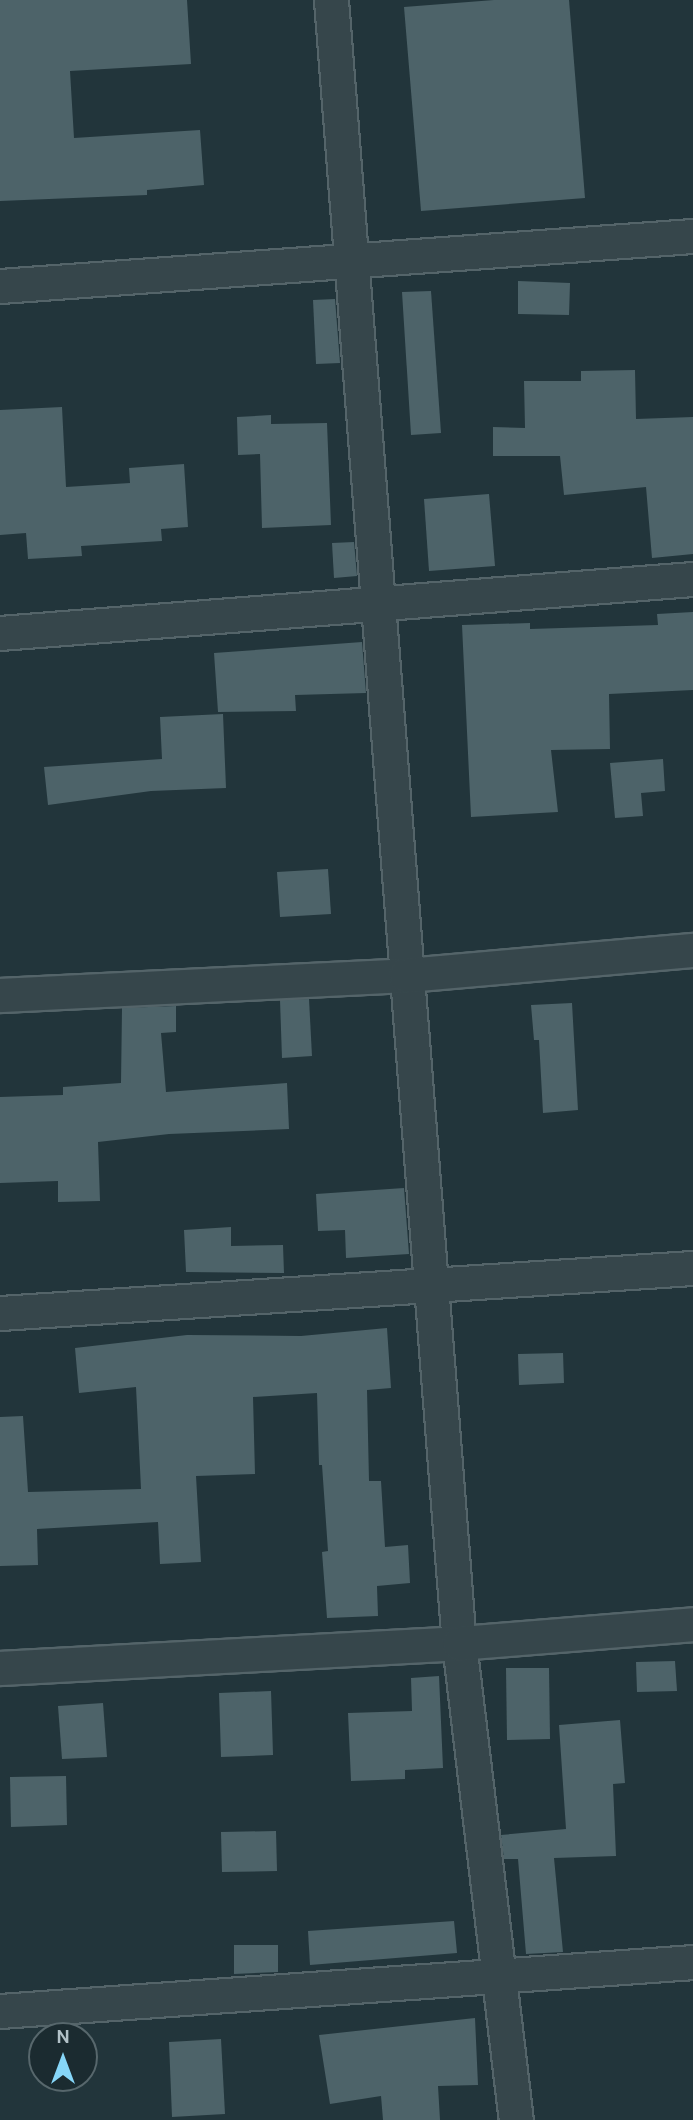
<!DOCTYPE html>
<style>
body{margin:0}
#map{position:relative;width:693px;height:2120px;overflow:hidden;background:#22353b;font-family:Overpass,sans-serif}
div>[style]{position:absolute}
.building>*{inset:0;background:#4d6369}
.roads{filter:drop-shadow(2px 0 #546469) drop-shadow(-2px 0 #546469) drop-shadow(0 2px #546469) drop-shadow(0 -2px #546469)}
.minor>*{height:33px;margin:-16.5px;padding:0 16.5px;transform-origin:16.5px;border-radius:16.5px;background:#36464b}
span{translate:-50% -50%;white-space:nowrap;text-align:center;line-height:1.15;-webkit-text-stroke:7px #1b2b30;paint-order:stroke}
.north{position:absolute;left:28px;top:2022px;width:70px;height:70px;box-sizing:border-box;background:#1b2b30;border:2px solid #57676c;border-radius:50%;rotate:0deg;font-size:19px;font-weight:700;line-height:28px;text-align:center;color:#b2c1c7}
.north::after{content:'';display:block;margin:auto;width:24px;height:32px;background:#86d6f8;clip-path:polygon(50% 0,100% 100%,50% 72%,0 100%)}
</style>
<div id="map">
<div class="building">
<div style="clip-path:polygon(0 0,187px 0,191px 64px,70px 71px,74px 138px,200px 130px,204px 185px,147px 190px,147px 195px,0 201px)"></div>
<div style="clip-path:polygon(494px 0,569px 0,585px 198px,421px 211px,404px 7px)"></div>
<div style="clip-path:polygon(518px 281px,570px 283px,569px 315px,518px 314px)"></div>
<div style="clip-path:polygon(431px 291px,441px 433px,411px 435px,402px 292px)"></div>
<div style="clip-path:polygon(335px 299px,340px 363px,316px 364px,313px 300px)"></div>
<div style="clip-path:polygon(635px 370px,636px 419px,693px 417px,693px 554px,652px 558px,646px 487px,564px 495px,560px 456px,493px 456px,493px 427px,525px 428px,524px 381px,581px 381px,581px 371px)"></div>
<div style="clip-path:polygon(62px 407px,66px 487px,130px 483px,129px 468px,184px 464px,188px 527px,161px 529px,162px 541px,81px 546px,82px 556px,28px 559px,26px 533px,0 535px,0 410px)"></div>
<div style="clip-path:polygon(271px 415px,271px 424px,327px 423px,331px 525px,262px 528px,260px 454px,238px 455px,237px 417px)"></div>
<div style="clip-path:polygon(489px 494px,495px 566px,429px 571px,424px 499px)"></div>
<div style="clip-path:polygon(354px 542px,357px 576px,334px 578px,332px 543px)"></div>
<div style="clip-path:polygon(693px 612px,693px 690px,609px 694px,610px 749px,551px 750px,558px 812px,471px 817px,462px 625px,530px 623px,530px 629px,658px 625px,657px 614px)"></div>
<div style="clip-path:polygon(362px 642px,366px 693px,295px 695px,296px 711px,218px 712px,214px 653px)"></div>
<div style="clip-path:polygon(223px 714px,226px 788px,151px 791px,48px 805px,44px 767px,162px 759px,160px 717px)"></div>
<div style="clip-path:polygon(663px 759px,665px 791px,641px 793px,643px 816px,615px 818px,610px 763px)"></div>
<div style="clip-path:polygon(328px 869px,331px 914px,280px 917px,277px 872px)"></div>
<div style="clip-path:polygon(309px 999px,312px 1056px,282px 1058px,280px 1000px)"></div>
<div style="clip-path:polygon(572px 1003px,578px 1110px,543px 1113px,539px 1040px,534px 1040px,531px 1005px)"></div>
<div style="clip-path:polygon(176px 1006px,176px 1032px,161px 1033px,166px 1092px,287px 1083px,289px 1129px,169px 1134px,98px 1142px,100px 1201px,58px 1202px,58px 1181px,0 1183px,0 1097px,63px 1095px,63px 1087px,121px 1083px,122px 1008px)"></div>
<div style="clip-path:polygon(404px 1188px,409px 1254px,346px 1258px,345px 1230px,318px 1231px,316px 1194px)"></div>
<div style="clip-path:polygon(231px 1227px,231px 1246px,283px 1245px,284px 1273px,186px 1272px,184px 1230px)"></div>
<div style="clip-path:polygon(387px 1328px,391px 1388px,367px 1390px,369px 1481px,381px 1481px,385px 1547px,408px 1545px,410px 1583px,377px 1586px,378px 1616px,327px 1618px,322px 1552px,328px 1551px,322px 1465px,319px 1465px,317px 1393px,253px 1397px,255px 1474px,196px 1476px,201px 1562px,160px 1564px,158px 1522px,37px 1529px,38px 1565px,0 1566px,0 1417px,23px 1416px,28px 1492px,141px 1489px,136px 1387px,79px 1393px,75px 1348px,187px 1335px,301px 1336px)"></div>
<div style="clip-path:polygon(563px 1353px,564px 1383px,519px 1385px,518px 1354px)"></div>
<div style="clip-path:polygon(675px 1661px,677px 1691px,637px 1692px,636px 1662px)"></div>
<div style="clip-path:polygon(506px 1668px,549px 1668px,550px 1739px,507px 1740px)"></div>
<div style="clip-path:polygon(439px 1676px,443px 1768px,405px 1770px,405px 1779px,351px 1781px,348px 1713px,412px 1711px,411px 1678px)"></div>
<div style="clip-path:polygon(271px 1691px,273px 1755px,221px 1757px,219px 1693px)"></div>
<div style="clip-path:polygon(103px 1703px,107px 1757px,62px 1759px,58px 1706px)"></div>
<div style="clip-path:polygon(620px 1720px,625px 1783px,613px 1784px,616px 1856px,554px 1858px,563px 1952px,526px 1954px,518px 1859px,504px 1859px,501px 1835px,566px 1829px,559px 1725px)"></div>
<div style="clip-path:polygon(66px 1776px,67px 1825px,11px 1827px,10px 1777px)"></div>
<div style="clip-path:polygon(276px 1831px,277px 1871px,222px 1872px,221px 1832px)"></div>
<div style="clip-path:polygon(454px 1921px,457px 1953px,310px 1965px,308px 1931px)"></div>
<div style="clip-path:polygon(234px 1945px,278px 1945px,278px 1972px,234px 1974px)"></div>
<div style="clip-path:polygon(475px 2018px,478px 2085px,438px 2086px,440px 2120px,383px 2120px,381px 2096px,330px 2104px,319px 2035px)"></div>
<div style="clip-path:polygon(221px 2039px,225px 2114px,172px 2117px,169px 2042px)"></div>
</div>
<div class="roads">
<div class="minor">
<div style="left:331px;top:0;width:1648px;rotate:85.55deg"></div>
<div style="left:459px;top:1643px;width:480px;rotate:83.2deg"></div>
<div style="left:0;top:286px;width:695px;rotate:-4.13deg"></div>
<div style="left:0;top:633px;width:695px;rotate:-4.46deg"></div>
<div style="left:0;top:995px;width:406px;rotate:-2.8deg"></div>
<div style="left:406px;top:975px;width:288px;rotate:-5deg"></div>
<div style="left:0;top:1313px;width:694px;rotate:-3.72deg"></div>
<div style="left:0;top:1668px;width:460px;rotate:-3.1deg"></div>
<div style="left:459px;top:1643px;width:235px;rotate:-4.6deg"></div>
<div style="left:0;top:2011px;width:695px;rotate:-4.04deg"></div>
</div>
</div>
<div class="north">N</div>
</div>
